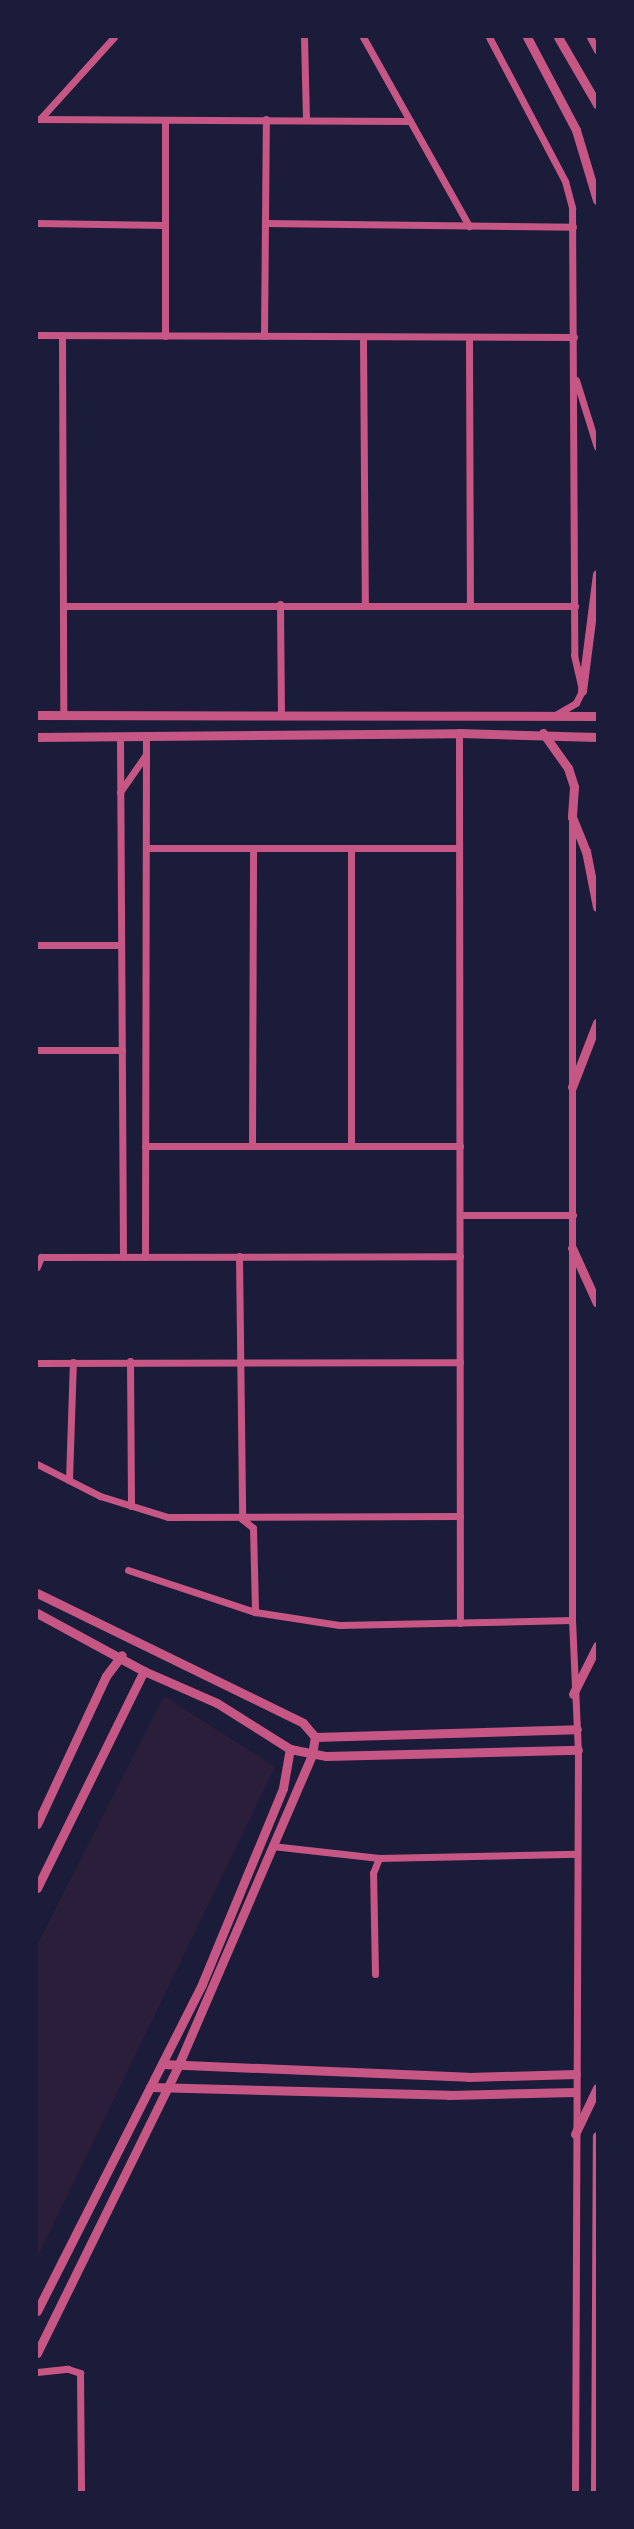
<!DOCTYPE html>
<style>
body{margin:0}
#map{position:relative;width:634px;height:2529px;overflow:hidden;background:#1b1b3a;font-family:"Golos Text",sans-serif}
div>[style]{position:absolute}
.green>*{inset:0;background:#2a1e3b}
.minor>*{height:7px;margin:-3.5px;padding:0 3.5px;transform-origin:3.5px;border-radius:3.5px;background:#c65784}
.tertiary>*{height:9px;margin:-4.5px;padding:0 4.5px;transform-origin:4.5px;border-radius:4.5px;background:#c65784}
span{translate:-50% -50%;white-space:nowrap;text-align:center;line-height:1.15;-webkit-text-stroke:6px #1b1b3a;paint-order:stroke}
.frame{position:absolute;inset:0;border:38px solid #1b1b3a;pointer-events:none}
</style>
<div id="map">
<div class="green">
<div style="clip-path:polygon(164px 1696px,275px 1767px,37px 2258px,37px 1945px)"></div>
</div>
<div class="minor">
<div style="left:304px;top:37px;width:82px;rotate:88.6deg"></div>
<div style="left:363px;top:37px;width:217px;rotate:60.7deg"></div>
<div style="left:489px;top:37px;width:163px;rotate:62.2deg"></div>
<div style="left:565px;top:181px;width:28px;rotate:75deg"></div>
<div style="left:572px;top:208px;width:447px;rotate:89.7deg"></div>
<div style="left:574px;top:655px;width:37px;rotate:77deg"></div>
<div style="left:582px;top:691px;width:13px;rotate:117deg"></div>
<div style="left:576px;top:703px;width:22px;rotate:150deg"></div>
<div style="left:590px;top:37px;width:15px;rotate:62deg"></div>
<div style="left:37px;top:119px;width:373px;rotate:0.3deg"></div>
<div style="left:40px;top:119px;width:110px;rotate:-47.9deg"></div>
<div style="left:165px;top:122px;width:214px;rotate:90deg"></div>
<div style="left:37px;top:223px;width:128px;rotate:0.9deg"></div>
<div style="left:265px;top:223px;width:308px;rotate:0.7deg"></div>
<div style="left:37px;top:335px;width:537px;rotate:0.21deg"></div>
<div style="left:62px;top:335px;width:380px;rotate:89.8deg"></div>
<div style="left:264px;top:336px;width:217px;rotate:-89.5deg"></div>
<div style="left:363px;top:337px;width:266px;rotate:89.6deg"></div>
<div style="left:469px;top:337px;width:267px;rotate:89.8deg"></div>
<div style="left:576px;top:380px;width:70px;rotate:72.6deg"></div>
<div style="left:280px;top:604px;width:110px;rotate:89.5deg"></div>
<div style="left:63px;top:606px;width:512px"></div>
<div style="left:459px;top:733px;width:890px;rotate:89.94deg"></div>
<div style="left:120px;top:737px;width:520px;rotate:89.67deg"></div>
<div style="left:120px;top:792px;width:44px;rotate:-55.2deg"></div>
<div style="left:572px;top:821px;width:799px;rotate:90deg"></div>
<div style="left:572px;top:1620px;width:130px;rotate:87.4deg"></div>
<div style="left:578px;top:1750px;width:742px;rotate:90.23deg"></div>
<div style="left:146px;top:848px;width:313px"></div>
<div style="left:351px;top:848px;width:298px;rotate:90deg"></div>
<div style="left:37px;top:945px;width:84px"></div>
<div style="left:37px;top:1050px;width:85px"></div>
<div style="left:145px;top:1146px;width:315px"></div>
<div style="left:252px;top:1146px;width:298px;rotate:-89.8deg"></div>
<div style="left:460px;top:1215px;width:113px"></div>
<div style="left:239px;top:1256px;width:263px;rotate:89.3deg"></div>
<div style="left:242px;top:1519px;width:14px;rotate:39deg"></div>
<div style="left:253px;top:1528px;width:84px;rotate:88.6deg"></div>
<div style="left:145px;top:1257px;width:521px;rotate:-89.89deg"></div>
<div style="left:37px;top:1267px;width:11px;rotate:-68deg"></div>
<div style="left:41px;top:1257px;width:419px;rotate:-0.1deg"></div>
<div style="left:130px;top:1361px;width:145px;rotate:89.6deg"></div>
<div style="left:37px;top:1363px;width:423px;rotate:-0.1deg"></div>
<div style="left:37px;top:1464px;width:71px;rotate:26.9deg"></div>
<div style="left:100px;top:1496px;width:71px;rotate:17.2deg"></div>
<div style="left:168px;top:1517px;width:292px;rotate:-0.2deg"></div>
<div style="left:69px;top:1480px;width:118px;rotate:-88.1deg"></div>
<div style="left:128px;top:1570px;width:134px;rotate:18.3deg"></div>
<div style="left:255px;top:1612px;width:85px;rotate:8.8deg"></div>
<div style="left:339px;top:1625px;width:233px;rotate:-1.2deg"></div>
<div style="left:272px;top:1846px;width:108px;rotate:6.4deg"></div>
<div style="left:375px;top:1974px;width:101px;rotate:-91.1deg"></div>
<div style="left:373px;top:1873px;width:16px;rotate:-68deg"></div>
<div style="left:379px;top:1858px;width:198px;rotate:-1.2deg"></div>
<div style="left:37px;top:2372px;width:31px;rotate:-6deg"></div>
<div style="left:68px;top:2369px;width:13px;rotate:18deg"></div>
<div style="left:80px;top:2373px;width:119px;rotate:89.5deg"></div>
</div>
<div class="tertiary">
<div style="left:527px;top:37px;width:105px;rotate:62.2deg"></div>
<div style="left:576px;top:130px;width:73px;rotate:73.3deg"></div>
<div style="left:558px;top:37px;width:78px;rotate:59.8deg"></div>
<div style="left:582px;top:691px;width:118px;rotate:-82.7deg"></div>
<div style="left:37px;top:715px;width:560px;rotate:0.1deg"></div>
<div style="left:543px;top:733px;width:43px;rotate:54.5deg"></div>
<div style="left:568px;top:768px;width:20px;rotate:72deg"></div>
<div style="left:574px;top:787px;width:30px;rotate:94deg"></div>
<div style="left:572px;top:817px;width:37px;rotate:68deg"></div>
<div style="left:586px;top:851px;width:57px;rotate:78.9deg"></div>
<div style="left:37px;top:737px;width:422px;rotate:-0.5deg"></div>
<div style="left:459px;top:733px;width:138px;rotate:1.7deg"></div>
<div style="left:572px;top:1087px;width:69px;rotate:-68.7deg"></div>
<div style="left:572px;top:1248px;width:60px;rotate:65.6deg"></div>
<div style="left:37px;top:1593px;width:296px;rotate:26deg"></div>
<div style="left:303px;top:1723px;width:18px;rotate:49deg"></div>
<div style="left:315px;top:1737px;width:262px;rotate:-1.7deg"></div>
<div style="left:37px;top:1613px;width:122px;rotate:28.5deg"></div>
<div style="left:144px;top:1671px;width:80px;rotate:23.7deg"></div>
<div style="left:217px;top:1703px;width:86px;rotate:32.2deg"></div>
<div style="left:290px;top:1749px;width:37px;rotate:11deg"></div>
<div style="left:326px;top:1756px;width:252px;rotate:-1.4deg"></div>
<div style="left:573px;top:1694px;width:54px;rotate:-63.4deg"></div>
<div style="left:37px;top:1824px;width:163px;rotate:-65deg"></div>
<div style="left:106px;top:1676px;width:26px;rotate:-53deg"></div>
<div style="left:37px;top:1888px;width:242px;rotate:-63.8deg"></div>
<div style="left:162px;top:2064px;width:306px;rotate:2.4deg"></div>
<div style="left:468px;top:2077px;width:108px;rotate:-1.6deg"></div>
<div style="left:150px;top:2087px;width:299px;rotate:1.5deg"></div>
<div style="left:449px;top:2095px;width:126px;rotate:-1.4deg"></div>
<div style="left:575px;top:2134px;width:51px;rotate:-64.4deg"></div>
<div style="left:37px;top:2311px;width:366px;rotate:-63.2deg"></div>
<div style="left:202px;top:1984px;width:212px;rotate:-67.5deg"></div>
<div style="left:283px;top:1788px;width:40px;rotate:-80deg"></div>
<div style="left:37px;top:2353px;width:320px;rotate:-63.8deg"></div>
<div style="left:178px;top:2066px;width:339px;rotate:-66.7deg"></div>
<div style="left:312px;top:1755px;width:18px;rotate:-81deg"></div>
<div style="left:595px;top:2492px;width:356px;rotate:-89.7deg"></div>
</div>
<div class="frame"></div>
</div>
